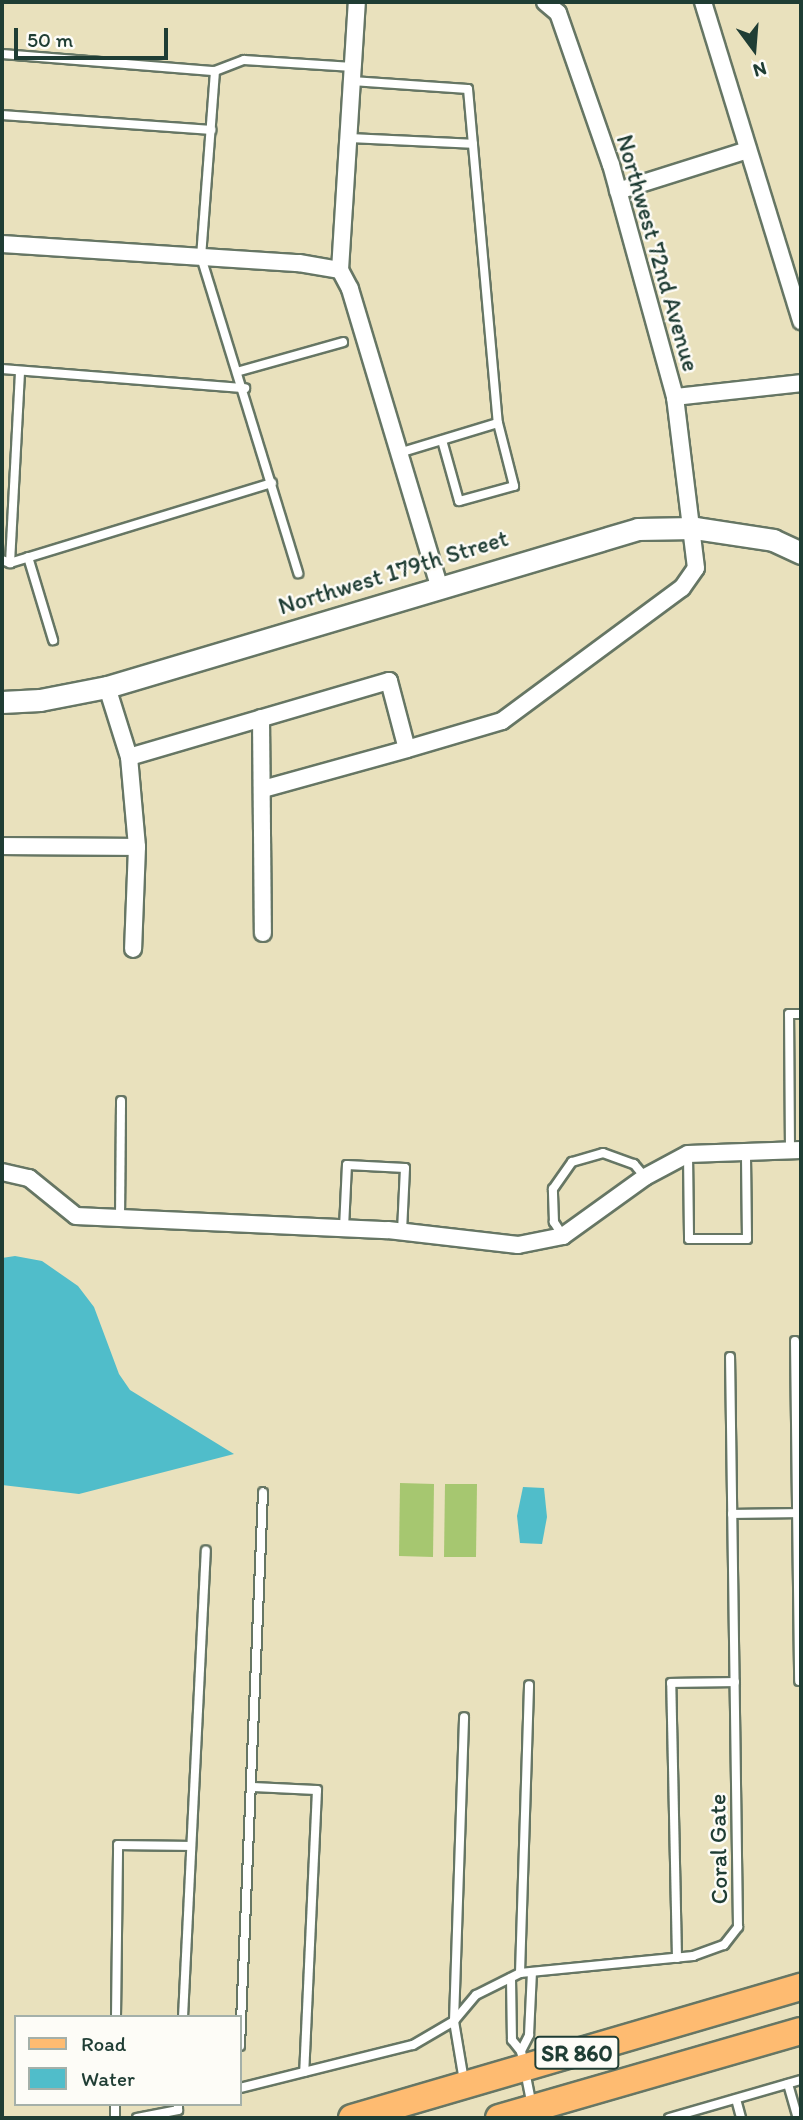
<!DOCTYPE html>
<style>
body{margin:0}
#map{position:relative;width:803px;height:2120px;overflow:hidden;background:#e9e1bd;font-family:Itim,sans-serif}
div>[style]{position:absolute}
.green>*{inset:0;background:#a6c770}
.water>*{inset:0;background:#50bdca}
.roads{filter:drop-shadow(2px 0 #667664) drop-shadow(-2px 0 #667664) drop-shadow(0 2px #667664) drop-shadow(0 -2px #667664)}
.service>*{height:8px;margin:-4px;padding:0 4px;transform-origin:4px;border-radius:4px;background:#fff}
.minor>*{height:16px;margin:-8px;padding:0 8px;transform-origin:8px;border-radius:8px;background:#fff}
.tertiary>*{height:21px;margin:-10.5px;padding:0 10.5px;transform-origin:10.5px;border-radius:10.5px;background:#fff}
.primary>*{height:26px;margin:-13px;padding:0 13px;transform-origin:13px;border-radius:13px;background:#febb71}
span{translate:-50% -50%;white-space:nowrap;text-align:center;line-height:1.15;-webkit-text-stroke:5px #fdfcf7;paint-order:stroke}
.shield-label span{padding:2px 5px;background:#fdfcf7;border:2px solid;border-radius:5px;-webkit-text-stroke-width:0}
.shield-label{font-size:23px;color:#1f3d34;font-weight:700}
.street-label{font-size:24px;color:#1f3d34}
.frame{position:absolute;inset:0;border:4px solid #1f3d34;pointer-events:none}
.legend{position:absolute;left:14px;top:2015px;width:228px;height:91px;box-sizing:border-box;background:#fdfcf7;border:2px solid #a4b0a9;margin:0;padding:9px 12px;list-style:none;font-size:21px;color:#1f3d34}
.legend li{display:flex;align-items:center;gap:14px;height:35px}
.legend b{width:35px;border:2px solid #a4b0a9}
.north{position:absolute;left:719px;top:14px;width:70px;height:70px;-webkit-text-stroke:5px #fdfcf7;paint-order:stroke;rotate:164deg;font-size:19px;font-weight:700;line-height:28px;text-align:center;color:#1f3d34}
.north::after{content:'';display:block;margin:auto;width:24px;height:32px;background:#1f3d34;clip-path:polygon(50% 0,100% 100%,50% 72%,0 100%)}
.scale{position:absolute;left:14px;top:28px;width:154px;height:32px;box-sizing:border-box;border:4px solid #1f3d34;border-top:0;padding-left:9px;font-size:21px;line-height:24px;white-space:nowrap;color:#1f3d34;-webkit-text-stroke:5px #fdfcf7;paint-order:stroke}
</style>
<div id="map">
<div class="green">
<div style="clip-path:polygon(400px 1483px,434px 1484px,433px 1557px,399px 1556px)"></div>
<div style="clip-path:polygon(445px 1484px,477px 1484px,476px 1557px,444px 1557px)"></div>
</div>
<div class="water">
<div style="clip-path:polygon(15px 1256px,42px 1261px,78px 1286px,94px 1307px,119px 1374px,130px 1390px,234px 1454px,79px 1494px,2px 1485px,2px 1258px)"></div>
<div style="clip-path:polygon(523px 1487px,544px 1488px,547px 1517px,542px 1544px,520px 1543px,517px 1516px)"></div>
</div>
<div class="roads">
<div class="service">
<div style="left:2px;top:54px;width:214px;rotate:4.6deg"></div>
<div style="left:215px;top:71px;width:31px;rotate:-21deg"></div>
<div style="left:244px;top:60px;width:109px;rotate:3.7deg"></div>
<div style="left:215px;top:71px;width:187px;rotate:94.3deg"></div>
<div style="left:201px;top:257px;width:331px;rotate:72.9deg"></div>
<div style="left:352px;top:81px;width:116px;rotate:3.9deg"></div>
<div style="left:468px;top:89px;width:335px;rotate:84.9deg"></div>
<div style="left:498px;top:423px;width:65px;rotate:75.7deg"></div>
<div style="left:514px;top:486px;width:57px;rotate:164.7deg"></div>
<div style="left:459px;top:501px;width:63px;rotate:-105.6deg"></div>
<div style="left:2px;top:115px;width:210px;rotate:4.1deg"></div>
<div style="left:348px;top:138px;width:125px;rotate:2.7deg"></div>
<div style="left:2px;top:369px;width:244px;rotate:4.5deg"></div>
<div style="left:240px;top:371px;width:107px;rotate:-15.7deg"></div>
<div style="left:399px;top:453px;width:103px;rotate:-16.9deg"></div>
<div style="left:28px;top:557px;width:87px;rotate:73.2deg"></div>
<div style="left:2px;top:560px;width:9px;rotate:21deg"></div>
<div style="left:10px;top:563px;width:274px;rotate:-17deg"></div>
<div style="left:10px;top:563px;width:192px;rotate:-87deg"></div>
<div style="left:790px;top:1151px;width:137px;rotate:-90.4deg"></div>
<div style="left:789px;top:1014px;width:12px"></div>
<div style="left:688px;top:1154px;width:85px;rotate:89.3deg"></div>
<div style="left:689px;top:1239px;width:58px"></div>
<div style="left:747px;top:1239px;width:87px;rotate:-90.7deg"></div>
<div style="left:120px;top:1219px;width:118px;rotate:-89.5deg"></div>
<div style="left:344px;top:1228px;width:63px;rotate:-87.3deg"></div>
<div style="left:347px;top:1165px;width:58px;rotate:3deg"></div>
<div style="left:405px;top:1168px;width:64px;rotate:92.7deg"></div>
<div style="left:563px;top:1236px;width:17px;rotate:-123deg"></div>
<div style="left:554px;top:1222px;width:33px;rotate:-92deg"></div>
<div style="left:553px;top:1189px;width:33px;rotate:-55deg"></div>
<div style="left:572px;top:1162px;width:32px;rotate:-16deg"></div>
<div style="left:603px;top:1153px;width:33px;rotate:20deg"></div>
<div style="left:634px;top:1164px;width:17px;rotate:50deg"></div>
<div style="left:795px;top:1341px;width:340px;rotate:89.3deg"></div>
<div style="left:732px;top:1514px;width:69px;rotate:-0.8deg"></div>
<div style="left:252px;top:1787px;width:65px;rotate:2.6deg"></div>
<div style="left:317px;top:1790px;width:282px;rotate:92.6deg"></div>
<div style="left:677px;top:1958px;width:275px;rotate:-91.2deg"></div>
<div style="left:671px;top:1683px;width:64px;rotate:-0.9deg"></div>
<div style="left:520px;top:1973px;width:288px;rotate:-88.2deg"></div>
<div style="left:511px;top:1978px;width:62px;rotate:89.1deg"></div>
<div style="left:512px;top:2040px;width:14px;rotate:51deg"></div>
<div style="left:521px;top:2051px;width:56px;rotate:78.7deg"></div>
<div style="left:116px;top:2017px;width:172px;rotate:-89.3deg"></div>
<div style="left:118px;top:1845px;width:73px;rotate:0.8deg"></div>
<div style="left:183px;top:2017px;width:467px;rotate:-87.2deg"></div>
<div style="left:240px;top:2046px;width:554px;rotate:-87.62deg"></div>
<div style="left:521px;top:2051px;width:18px;rotate:-63deg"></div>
<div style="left:529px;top:2035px;width:63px;rotate:-87.3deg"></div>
<div style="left:464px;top:2081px;width:61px;rotate:-99.5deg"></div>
<div style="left:454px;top:2021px;width:304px;rotate:-88.1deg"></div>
<div style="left:788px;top:2084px;width:35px;rotate:74deg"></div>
<div style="left:240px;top:2088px;width:178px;rotate:-14deg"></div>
<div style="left:413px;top:2045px;width:48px;rotate:-30.3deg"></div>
<div style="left:454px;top:2021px;width:34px;rotate:-50deg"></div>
<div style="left:476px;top:1995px;width:49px;rotate:-26.6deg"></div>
<div style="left:520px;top:1973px;width:174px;rotate:-5.6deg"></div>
<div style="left:693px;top:1956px;width:33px;rotate:-20deg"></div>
<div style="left:724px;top:1945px;width:23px;rotate:-52deg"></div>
<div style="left:738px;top:1927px;width:570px;rotate:-90.8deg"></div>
<div style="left:736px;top:2099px;width:20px;rotate:75deg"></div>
<div style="left:115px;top:2118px;width:14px;rotate:-90deg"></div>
<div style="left:137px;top:2118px;width:42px;rotate:-11deg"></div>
<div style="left:178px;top:2110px;width:6px;rotate:-90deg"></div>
<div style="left:669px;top:2118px;width:137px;rotate:-16.1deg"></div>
</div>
<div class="minor">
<div style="left:703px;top:2px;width:334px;rotate:72.9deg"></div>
<div style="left:618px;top:191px;width:136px;rotate:-17.5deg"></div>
<div style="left:2px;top:244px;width:298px;rotate:3.7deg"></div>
<div style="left:299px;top:263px;width:42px;rotate:9.7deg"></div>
<div style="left:340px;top:270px;width:21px;rotate:62deg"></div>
<div style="left:350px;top:289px;width:310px;rotate:73.3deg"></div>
<div style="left:340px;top:270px;width:269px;rotate:-86.4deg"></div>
<div style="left:675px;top:397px;width:127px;rotate:-6.3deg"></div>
<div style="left:107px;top:687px;width:73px;rotate:72.6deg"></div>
<div style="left:129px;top:757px;width:90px;rotate:84.9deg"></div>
<div style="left:137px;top:847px;width:102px;rotate:92.2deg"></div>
<div style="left:261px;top:718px;width:215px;rotate:89.5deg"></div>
<div style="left:129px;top:757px;width:271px;rotate:-16.3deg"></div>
<div style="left:389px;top:681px;width:70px;rotate:75.2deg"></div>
<div style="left:407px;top:749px;width:99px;rotate:-16.4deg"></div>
<div style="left:502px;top:721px;width:224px;rotate:-36.5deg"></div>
<div style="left:682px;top:588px;width:24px;rotate:-55deg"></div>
<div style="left:696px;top:568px;width:172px;rotate:-97deg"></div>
<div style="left:675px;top:397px;width:241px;rotate:-105.4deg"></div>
<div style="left:611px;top:165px;width:161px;rotate:-109.2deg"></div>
<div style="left:558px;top:13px;width:17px;rotate:-140deg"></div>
<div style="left:263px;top:789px;width:149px;rotate:-15.5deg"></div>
<div style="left:2px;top:846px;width:135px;rotate:0.4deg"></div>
<div style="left:2px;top:1172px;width:28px;rotate:13deg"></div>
<div style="left:29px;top:1178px;width:60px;rotate:39deg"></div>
<div style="left:76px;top:1216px;width:312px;rotate:2.6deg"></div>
<div style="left:388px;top:1230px;width:131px;rotate:6.6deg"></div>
<div style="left:518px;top:1245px;width:46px;rotate:-11.3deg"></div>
<div style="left:563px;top:1236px;width:101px;rotate:-35.7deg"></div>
<div style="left:645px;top:1177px;width:49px;rotate:-28.1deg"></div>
<div style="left:688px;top:1154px;width:113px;rotate:-2deg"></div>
</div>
<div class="tertiary">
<div style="left:2px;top:702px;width:38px;rotate:-3deg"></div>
<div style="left:40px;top:700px;width:68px;rotate:-11deg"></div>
<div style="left:107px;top:687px;width:554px;rotate:-16.57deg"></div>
<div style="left:638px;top:529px;width:57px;rotate:-1deg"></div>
<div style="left:695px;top:528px;width:79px;rotate:8.7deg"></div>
<div style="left:773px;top:540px;width:31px;rotate:25deg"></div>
</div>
<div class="primary">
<div style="left:352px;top:2118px;width:468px;rotate:-16.3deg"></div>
<div style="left:499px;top:2118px;width:314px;rotate:-16.1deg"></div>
</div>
</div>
<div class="shield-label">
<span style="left:577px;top:2053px">SR 860</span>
</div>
<div class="street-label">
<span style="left:658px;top:253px;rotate:74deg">Northwest 72nd Avenue</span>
<span style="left:393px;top:572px;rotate:-17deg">Northwest 179th Street</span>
<span style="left:718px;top:1849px;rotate:-91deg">Coral Gate</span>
</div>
<div class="frame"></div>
<ul class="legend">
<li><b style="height:9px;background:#febb71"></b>Road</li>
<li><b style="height:19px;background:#50bdca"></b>Water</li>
</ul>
<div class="north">N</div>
<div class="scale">50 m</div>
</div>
